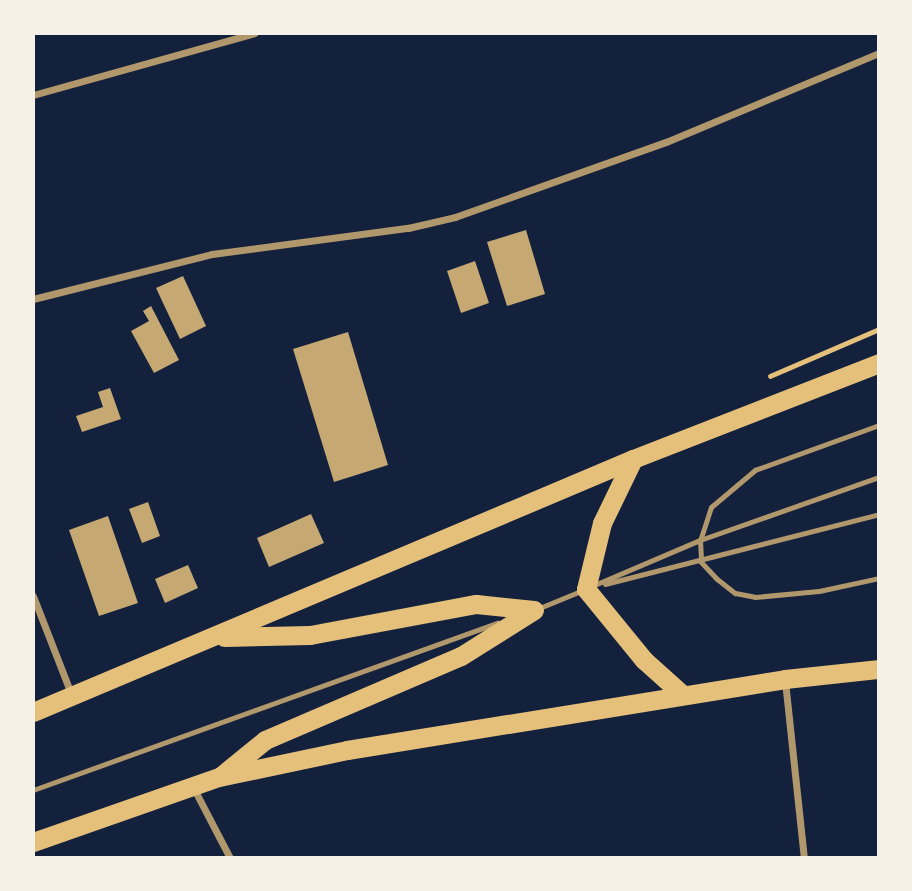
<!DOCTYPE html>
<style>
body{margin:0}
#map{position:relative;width:912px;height:891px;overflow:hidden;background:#14213d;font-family:"Golos Text",sans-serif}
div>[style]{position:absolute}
.building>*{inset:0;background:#c6a872}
.path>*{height:4.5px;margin:-2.25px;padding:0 2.25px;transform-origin:2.25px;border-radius:2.25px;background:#e5c07b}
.service>*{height:5px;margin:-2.5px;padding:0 2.5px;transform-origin:2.5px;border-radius:2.5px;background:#b1986c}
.minor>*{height:7px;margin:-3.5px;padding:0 3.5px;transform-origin:3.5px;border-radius:3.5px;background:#b1986c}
.trunk>*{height:19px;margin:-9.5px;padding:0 9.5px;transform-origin:9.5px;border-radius:9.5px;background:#e5c07b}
span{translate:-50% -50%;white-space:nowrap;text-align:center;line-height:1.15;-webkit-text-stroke:5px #f6f1e7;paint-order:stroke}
.frame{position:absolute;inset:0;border:35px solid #f6f1e7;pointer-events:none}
</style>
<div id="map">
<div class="building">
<div style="clip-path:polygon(526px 230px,545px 294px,507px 306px,487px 242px)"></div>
<div style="clip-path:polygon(475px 261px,489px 303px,461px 313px,447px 271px)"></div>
<div style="clip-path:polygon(183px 276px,206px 326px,180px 339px,156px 288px)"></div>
<div style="clip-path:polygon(151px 306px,179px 360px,154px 373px,131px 331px,149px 321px,143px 311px)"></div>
<div style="clip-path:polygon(348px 332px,388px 465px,334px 482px,293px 349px)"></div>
<div style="clip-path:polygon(110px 388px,121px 419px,82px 432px,76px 416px,103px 407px,98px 392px)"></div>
<div style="clip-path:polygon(148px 502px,160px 536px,142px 543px,129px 509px)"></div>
<div style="clip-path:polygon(311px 514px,324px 543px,269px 567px,257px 538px)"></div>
<div style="clip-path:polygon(108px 516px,138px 603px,99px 616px,69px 530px)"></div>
<div style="clip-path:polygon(188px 565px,198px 588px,165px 603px,155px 579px)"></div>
</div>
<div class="path">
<div style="left:770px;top:376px;width:119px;rotate:-23.3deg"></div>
</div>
<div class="service">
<div style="left:879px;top:425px;width:132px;rotate:160.1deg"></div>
<div style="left:755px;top:470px;width:57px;rotate:139.9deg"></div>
<div style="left:711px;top:507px;width:35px;rotate:108deg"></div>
<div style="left:700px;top:540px;width:22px;rotate:87deg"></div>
<div style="left:701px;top:562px;width:23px;rotate:47deg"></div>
<div style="left:717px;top:579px;width:23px;rotate:38deg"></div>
<div style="left:735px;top:593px;width:20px;rotate:11deg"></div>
<div style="left:755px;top:597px;width:64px;rotate:-5.4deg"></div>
<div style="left:819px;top:591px;width:61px;rotate:-12.2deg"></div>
<div style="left:605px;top:584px;width:283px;rotate:-14.3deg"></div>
<div style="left:592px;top:586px;width:117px;rotate:-23.1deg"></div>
<div style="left:700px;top:540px;width:190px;rotate:-19.4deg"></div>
<div style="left:537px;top:609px;width:50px;rotate:-22.4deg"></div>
<div style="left:33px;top:790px;width:494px;rotate:-19.8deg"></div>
</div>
<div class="minor">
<div style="left:33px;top:95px;width:230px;rotate:-15.6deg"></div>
<div style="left:33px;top:299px;width:185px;rotate:-14.1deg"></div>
<div style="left:212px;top:254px;width:198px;rotate:-7.6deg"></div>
<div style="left:408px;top:228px;width:48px;rotate:-13.2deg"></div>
<div style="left:455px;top:217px;width:224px;rotate:-19.6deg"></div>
<div style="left:666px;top:142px;width:231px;rotate:-22.7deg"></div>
<div style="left:33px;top:596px;width:107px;rotate:68.7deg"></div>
<div style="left:785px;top:681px;width:178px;rotate:83.9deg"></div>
<div style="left:193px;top:787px;width:80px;rotate:62.5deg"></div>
</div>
<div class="trunk">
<div style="left:633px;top:459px;width:71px;rotate:115.8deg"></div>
<div style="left:602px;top:523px;width:68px;rotate:103.6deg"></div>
<div style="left:586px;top:589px;width:92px;rotate:50.8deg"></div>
<div style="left:644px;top:660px;width:52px;rotate:41.9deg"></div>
<div style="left:224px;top:637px;width:86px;rotate:-1.3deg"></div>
<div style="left:310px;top:635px;width:169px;rotate:-10.6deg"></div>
<div style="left:476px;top:604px;width:58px;rotate:5.9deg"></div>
<div style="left:33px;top:712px;width:651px;rotate:-22.86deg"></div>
<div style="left:633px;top:459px;width:264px;rotate:-21.3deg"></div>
<div style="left:222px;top:775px;width:55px;rotate:-39.1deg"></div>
<div style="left:265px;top:740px;width:213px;rotate:-23.2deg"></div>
<div style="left:461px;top:656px;width:86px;rotate:-32.2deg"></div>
<div style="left:33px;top:842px;width:197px;rotate:-19.3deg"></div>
<div style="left:219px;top:777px;width:131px;rotate:-11.9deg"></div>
<div style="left:347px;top:750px;width:444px;rotate:-9.2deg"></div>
<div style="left:785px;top:679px;width:95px;rotate:-6.1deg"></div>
</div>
<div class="frame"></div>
</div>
